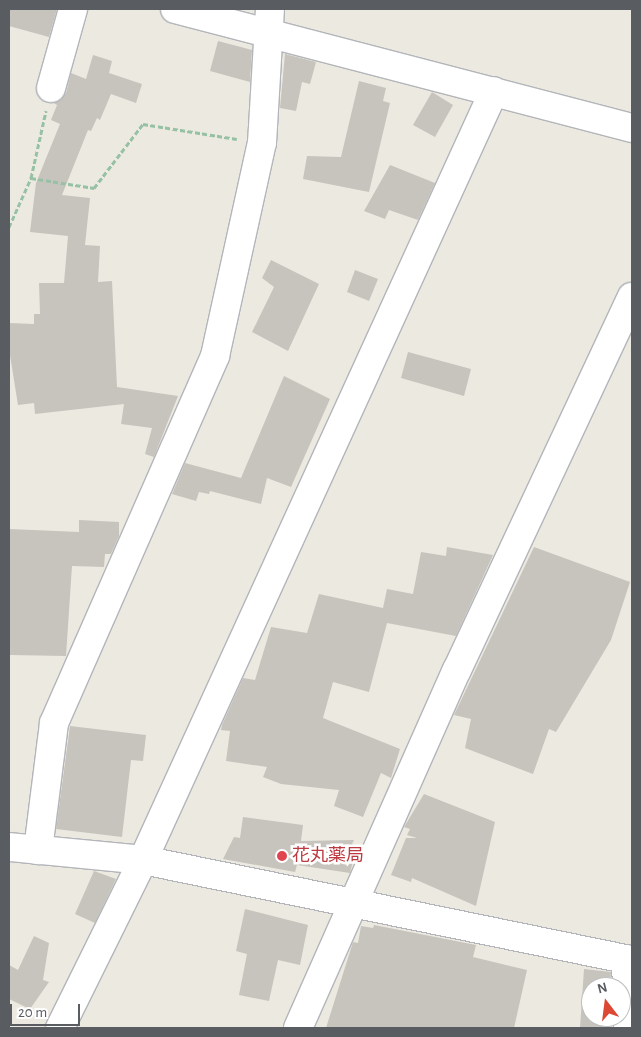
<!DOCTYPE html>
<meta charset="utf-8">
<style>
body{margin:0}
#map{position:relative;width:641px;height:1037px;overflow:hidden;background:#ebe9e0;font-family:"Alegreya Sans","Noto Sans JP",sans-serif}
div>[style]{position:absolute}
.building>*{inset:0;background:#c6c4bd}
.path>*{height:3px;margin-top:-1.5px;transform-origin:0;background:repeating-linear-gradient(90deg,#97c1a5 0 5px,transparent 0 7.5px)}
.roads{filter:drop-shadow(1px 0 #b3b5ba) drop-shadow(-1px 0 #b3b5ba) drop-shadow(0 1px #b3b5ba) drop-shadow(0 -1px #b3b5ba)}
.minor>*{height:28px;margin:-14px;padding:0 14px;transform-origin:14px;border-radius:14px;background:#fff}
.dots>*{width:14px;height:14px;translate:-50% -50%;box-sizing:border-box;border:2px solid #fff;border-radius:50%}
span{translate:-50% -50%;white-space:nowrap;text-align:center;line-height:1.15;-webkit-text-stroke:5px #fff;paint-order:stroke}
.health-label{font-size:18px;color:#be3a42}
.left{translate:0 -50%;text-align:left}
.frame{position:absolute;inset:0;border:10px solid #595c60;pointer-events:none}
.north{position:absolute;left:581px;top:977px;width:50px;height:50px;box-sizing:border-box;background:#fff;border:1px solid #bdbebf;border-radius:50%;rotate:345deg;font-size:14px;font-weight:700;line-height:20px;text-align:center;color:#595c60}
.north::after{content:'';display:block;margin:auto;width:18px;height:22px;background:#dd4834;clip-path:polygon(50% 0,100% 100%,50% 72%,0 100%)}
.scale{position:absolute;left:10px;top:1004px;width:70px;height:22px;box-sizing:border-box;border:2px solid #595c60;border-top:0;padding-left:6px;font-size:15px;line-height:18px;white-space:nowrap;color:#595c60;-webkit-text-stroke:4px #fff;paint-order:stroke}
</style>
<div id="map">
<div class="building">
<div style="clip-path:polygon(9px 9px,57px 9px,49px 37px,9px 26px)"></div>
<div style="clip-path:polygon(218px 41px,252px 50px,250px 82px,210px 71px)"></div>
<div style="clip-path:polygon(285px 54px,316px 62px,310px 84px,302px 82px,296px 111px,280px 108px)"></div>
<div style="clip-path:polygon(93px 55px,112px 61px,109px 73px,142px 84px,136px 103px,111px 94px,100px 120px,97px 118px,91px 131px,88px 130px,62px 195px,90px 198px,85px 245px,100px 246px,98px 282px,112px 281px,117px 387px,178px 396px,154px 457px,145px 454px,152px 428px,121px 424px,124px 404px,35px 414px,34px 403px,18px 405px,9px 349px,9px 323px,34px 324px,34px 314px,40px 314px,39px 283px,64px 283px,68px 236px,30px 232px,36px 183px,60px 124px,51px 120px,57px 105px,54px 103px,66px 93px,71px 73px,86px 79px)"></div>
<div style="clip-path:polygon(359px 81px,386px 88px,383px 101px,390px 103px,369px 192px,303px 179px,307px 156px,341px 157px)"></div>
<div style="clip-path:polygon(432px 92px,453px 105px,435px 137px,413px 125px)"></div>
<div style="clip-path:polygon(390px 165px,435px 183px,418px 220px,389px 210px,385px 219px,364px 211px)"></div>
<div style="clip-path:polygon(271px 260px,319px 284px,288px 351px,252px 332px,274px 287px,262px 278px)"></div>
<div style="clip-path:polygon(355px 270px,378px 279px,369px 301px,347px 292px)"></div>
<div style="clip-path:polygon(408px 352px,471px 369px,464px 396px,401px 378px)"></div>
<div style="clip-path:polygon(284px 376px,330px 399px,291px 487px,267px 478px,261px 504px,210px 491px,209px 494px,199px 492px,196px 501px,172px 494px,185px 463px,241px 478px)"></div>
<div style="clip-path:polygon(79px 520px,119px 522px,119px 536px,111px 554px,105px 554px,104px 567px,72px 566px,66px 656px,10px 655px,9px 529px,79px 532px)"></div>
<div style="clip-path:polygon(447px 547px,493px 555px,456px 636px,387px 623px,369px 692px,333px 682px,323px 718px,400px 749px,391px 778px,381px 773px,363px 817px,334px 806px,339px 790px,281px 784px,263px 777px,267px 767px,226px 761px,230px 731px,221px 730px,222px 725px,243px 678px,255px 680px,271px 627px,307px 633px,319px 594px,383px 608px,387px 589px,413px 594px,421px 552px,446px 556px)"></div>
<div style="clip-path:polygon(534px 547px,630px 582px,611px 640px,556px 732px,549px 729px,533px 774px,465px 748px,471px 719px,454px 715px)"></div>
<div style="clip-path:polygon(70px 726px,146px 735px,143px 761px,131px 760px,122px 837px,56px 829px)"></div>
<div style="clip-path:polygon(424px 794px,495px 822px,476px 906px,412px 878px,411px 882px,391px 875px,406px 838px,417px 838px,407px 835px,410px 829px,404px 827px)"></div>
<div style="clip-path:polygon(243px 817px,303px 825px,301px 841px,354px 840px,352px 844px,357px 846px,350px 873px,297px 865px,295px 872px,223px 859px,234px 837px,240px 838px)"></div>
<div style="clip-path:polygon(94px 871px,116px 879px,95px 923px,75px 914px)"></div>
<div style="clip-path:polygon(245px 909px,308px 925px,300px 965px,278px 960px,269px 1001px,239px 995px,247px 954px,236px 951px)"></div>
<div style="clip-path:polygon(374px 925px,476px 945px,473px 957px,527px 970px,514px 1028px,326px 1028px,353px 942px,358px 943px,361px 926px,373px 928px)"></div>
<div style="clip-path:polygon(34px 936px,49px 943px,43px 980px,49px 982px,30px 1009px,9px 999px,9px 965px,18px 970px)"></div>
<div style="clip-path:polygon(584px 969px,611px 972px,610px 987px,591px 987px,591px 1017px,608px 1017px,607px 1028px,580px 1028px)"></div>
</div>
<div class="path">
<div style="left:31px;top:178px;width:64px;rotate:9deg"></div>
<div style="left:94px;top:188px;width:81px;rotate:-52.6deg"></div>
<div style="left:143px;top:124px;width:95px;rotate:9.1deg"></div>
<div style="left:9px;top:227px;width:54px;rotate:-65.8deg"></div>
<div style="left:31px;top:178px;width:69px;rotate:-77.4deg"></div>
</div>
<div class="roads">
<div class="minor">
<div style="left:175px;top:9px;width:472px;rotate:14.6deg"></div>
<div style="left:51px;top:88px;width:82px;rotate:-74.4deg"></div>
<div style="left:9px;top:847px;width:135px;rotate:5.5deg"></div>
<div style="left:143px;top:860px;width:499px;rotate:11.6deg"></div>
<div style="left:38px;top:850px;width:128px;rotate:-82.8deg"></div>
<div style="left:54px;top:723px;width:401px;rotate:-66.3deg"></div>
<div style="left:215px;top:356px;width:218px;rotate:-77.6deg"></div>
<div style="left:262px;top:143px;width:134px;rotate:-86.6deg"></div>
<div style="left:626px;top:959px;width:69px;rotate:88.3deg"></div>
<div style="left:60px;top:1028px;width:187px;rotate:-63.7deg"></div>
<div style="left:143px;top:860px;width:845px;rotate:-65.47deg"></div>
<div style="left:298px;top:1028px;width:392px;rotate:-66.1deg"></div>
<div style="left:457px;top:670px;width:412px;rotate:-64.9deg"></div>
</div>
</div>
<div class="dots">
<div style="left:282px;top:856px;background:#e0444e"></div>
</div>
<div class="health-label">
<span class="left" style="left:292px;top:856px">花丸薬局</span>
</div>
<div class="frame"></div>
<div class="north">N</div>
<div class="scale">20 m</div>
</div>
